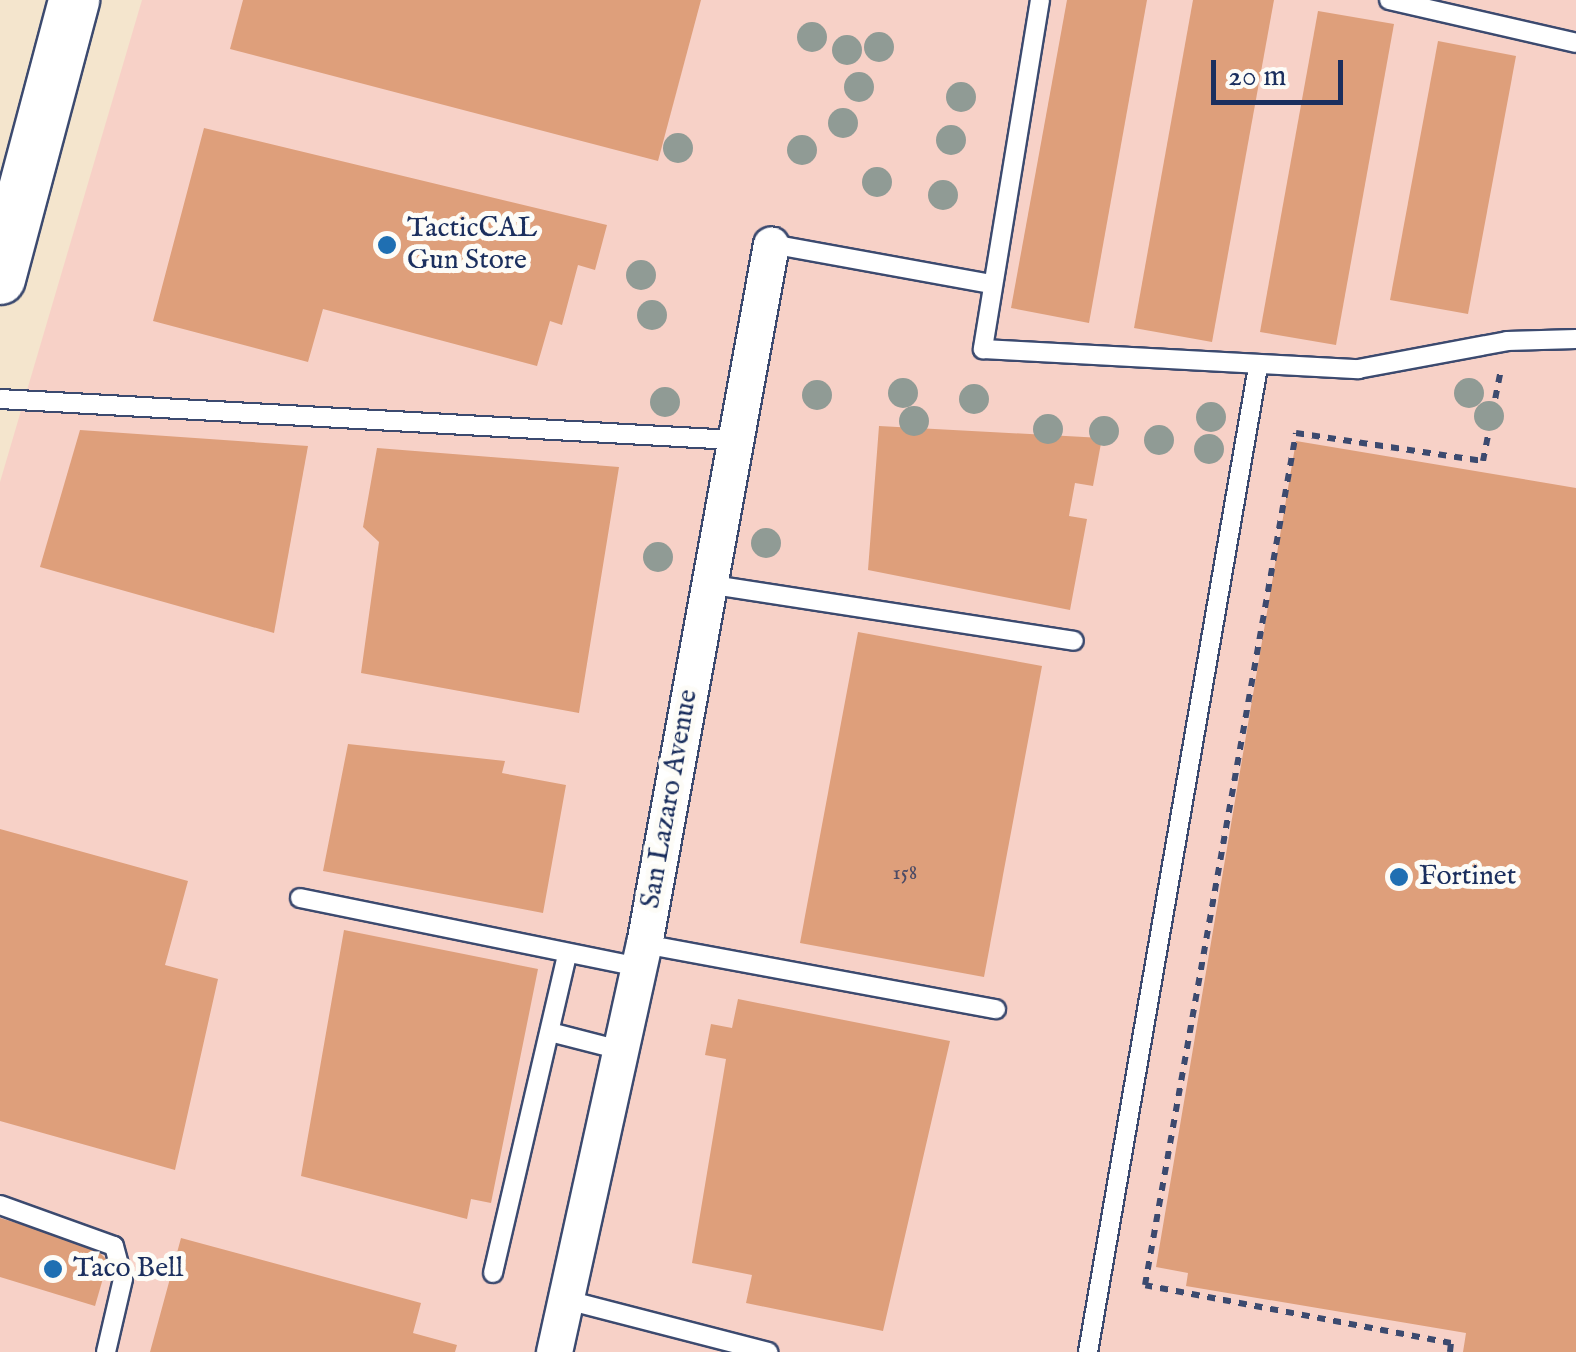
<!DOCTYPE html>
<style>
body{margin:0}
#map{position:relative;width:1576px;height:1352px;overflow:hidden;background:#f4e5cd;font-family:"IM FELL English",serif}
div>[style]{position:absolute}
.built>*{inset:0;background:#f7d1c7}
.building>*{inset:0;background:#de9f7b}
.path>*{height:6px;margin-top:-3px;transform-origin:0;background:repeating-linear-gradient(90deg,#3c4a6f 0 8px,transparent 0 16px)}
.roads{filter:drop-shadow(2px 0 #3c4a6f) drop-shadow(-2px 0 #3c4a6f) drop-shadow(0 2px #3c4a6f) drop-shadow(0 -2px #3c4a6f)}
.lane>*{height:18px;margin:-9px;padding:0 9px;transform-origin:9px;border-radius:9px;background:#fff}
.street>*{height:35px;margin:-17.5px;padding:0 17.5px;transform-origin:17.5px;border-radius:17.5px;background:#fff}
.secondary>*{height:50px;margin:-25px;padding:0 25px;transform-origin:25px;border-radius:25px;background:#fff}
.trees>*{width:30px;height:30px;margin:-15px;border-radius:50%;background:#909b95}
.dots>*{width:28px;height:28px;translate:-50% -50%;box-sizing:border-box;border:5px solid #fdfcf7;border-radius:50%}
span{translate:-50% -50%;white-space:nowrap;text-align:center;line-height:1.15;-webkit-text-stroke:10px #fdfcf7;paint-order:stroke}
.number-label{font-size:22px;color:#4c4b65}
.number-label span{-webkit-text-stroke-width:0}
.poi-label{font-size:28px;color:#1b2f5e}
.left{translate:0 -50%;text-align:left}
.street-label{font-size:28px;color:#1b2f5e}
.scale{position:absolute;left:1211px;top:60px;width:132px;height:45px;box-sizing:border-box;border:5px solid #1b2f5e;border-top:0;padding-left:12px;font-size:30px;line-height:35px;white-space:nowrap;color:#1b2f5e;-webkit-text-stroke:8px #fdfcf7;paint-order:stroke}
</style>
<div id="map">
<div class="built">
<div style="clip-path:polygon(142px 0,1576px 0,1576px 1352px,0 1352px,0 482px)"></div>
</div>
<div class="building">
<div style="clip-path:polygon(243px 0,701px 0,658px 161px,230px 49px)"></div>
<div style="clip-path:polygon(1067px 0,1147px 0,1089px 323px,1011px 308px)"></div>
<div style="clip-path:polygon(1193px 0,1274px 0,1212px 342px,1134px 328px)"></div>
<div style="clip-path:polygon(1318px 11px,1394px 24px,1336px 345px,1260px 332px)"></div>
<div style="clip-path:polygon(1438px 41px,1516px 56px,1468px 314px,1390px 300px)"></div>
<div style="clip-path:polygon(204px 128px,607px 225px,595px 270px,578px 265px,562px 325px,550px 321px,537px 366px,323px 309px,308px 362px,153px 321px)"></div>
<div style="clip-path:polygon(879px 426px,1102px 438px,1093px 486px,1075px 483px,1069px 516px,1087px 519px,1070px 610px,868px 570px)"></div>
<div style="clip-path:polygon(80px 430px,308px 446px,274px 633px,40px 567px)"></div>
<div style="clip-path:polygon(1296px 441px,1576px 488px,1576px 1352px,1463px 1352px,1466px 1333px,1186px 1286px,1188px 1273px,1156px 1267px)"></div>
<div style="clip-path:polygon(377px 448px,619px 467px,579px 713px,361px 673px,379px 542px,363px 527px)"></div>
<div style="clip-path:polygon(858px 632px,1042px 666px,984px 977px,800px 943px)"></div>
<div style="clip-path:polygon(348px 744px,505px 761px,502px 773px,566px 785px,543px 913px,323px 871px)"></div>
<div style="clip-path:polygon(0 829px,188px 881px,165px 965px,218px 979px,175px 1170px,0 1121px)"></div>
<div style="clip-path:polygon(344px 930px,538px 969px,491px 1203px,471px 1199px,467px 1219px,301px 1176px)"></div>
<div style="clip-path:polygon(738px 999px,950px 1041px,883px 1331px,746px 1303px,752px 1275px,692px 1263px,726px 1059px,705px 1055px,711px 1024px,732px 1028px)"></div>
<div style="clip-path:polygon(0 1218px,93px 1246px,108px 1261px,95px 1306px,0 1277px)"></div>
<div style="clip-path:polygon(181px 1238px,421px 1303px,413px 1333px,457px 1345px,455px 1352px,150px 1352px)"></div>
</div>
<div class="path">
<div style="left:1450px;top:1352px;width:9px;rotate:-84deg"></div>
<div style="left:1451px;top:1343px;width:311px;rotate:-169.3deg"></div>
<div style="left:1145px;top:1285px;width:865px;rotate:-79.95deg"></div>
<div style="left:1296px;top:433px;width:189px;rotate:8.5deg"></div>
<div style="left:1483px;top:461px;width:89px;rotate:-78.9deg"></div>
</div>
<div class="roads">
<div class="lane">
<div style="left:1040px;top:0;width:354px;rotate:99.3deg"></div>
<div style="left:983px;top:349px;width:376px;rotate:3.1deg"></div>
<div style="left:1358px;top:369px;width:152px;rotate:-10.6deg"></div>
<div style="left:1507px;top:341px;width:69px;rotate:-1.7deg"></div>
<div style="left:1389px;top:0;width:192px;rotate:12.9deg"></div>
<div style="left:771px;top:244px;width:225px;rotate:10.3deg"></div>
<div style="left:0;top:399px;width:735px;rotate:3.2deg"></div>
<div style="left:707px;top:584px;width:371px;rotate:8.8deg"></div>
<div style="left:300px;top:898px;width:345px;rotate:11.5deg"></div>
<div style="left:644px;top:944px;width:358px;rotate:10.5deg"></div>
<div style="left:550px;top:1032px;width:72px;rotate:14.4deg"></div>
<div style="left:0;top:1205px;width:121px;rotate:19.8deg"></div>
<div style="left:114px;top:1246px;width:34px;rotate:75deg"></div>
<div style="left:123px;top:1279px;width:75px;rotate:103.1deg"></div>
<div style="left:493px;top:1273px;width:326px;rotate:-76.9deg"></div>
<div style="left:567px;top:1300px;width:208px;rotate:14.5deg"></div>
<div style="left:1088px;top:1352px;width:1000px;rotate:-80.21deg"></div>
</div>
<div class="street">
<div style="left:554px;top:1352px;width:418px;rotate:-77.6deg"></div>
<div style="left:644px;top:944px;width:711px;rotate:-79.72deg"></div>
</div>
<div class="secondary">
<div style="left:0;top:279px;width:289px;rotate:-75.1deg"></div>
</div>
</div>
<div class="trees">
<div style="left:812px;top:37px"></div>
<div style="left:879px;top:47px"></div>
<div style="left:847px;top:50px"></div>
<div style="left:859px;top:87px"></div>
<div style="left:961px;top:97px"></div>
<div style="left:843px;top:123px"></div>
<div style="left:951px;top:140px"></div>
<div style="left:678px;top:148px"></div>
<div style="left:802px;top:150px"></div>
<div style="left:877px;top:182px"></div>
<div style="left:943px;top:195px"></div>
<div style="left:641px;top:275px"></div>
<div style="left:652px;top:315px"></div>
<div style="left:903px;top:393px"></div>
<div style="left:1469px;top:393px"></div>
<div style="left:817px;top:395px"></div>
<div style="left:974px;top:399px"></div>
<div style="left:665px;top:402px"></div>
<div style="left:1489px;top:416px"></div>
<div style="left:1211px;top:417px"></div>
<div style="left:914px;top:421px"></div>
<div style="left:1048px;top:429px"></div>
<div style="left:1104px;top:431px"></div>
<div style="left:1159px;top:440px"></div>
<div style="left:1209px;top:449px"></div>
<div style="left:766px;top:543px"></div>
<div style="left:658px;top:557px"></div>
</div>
<div class="dots">
<div style="left:387px;top:245px;background:#1f6fb2"></div>
<div style="left:1399px;top:877px;background:#1f6fb2"></div>
<div style="left:53px;top:1269px;background:#1f6fb2"></div>
</div>
<div class="number-label">
<span style="left:905px;top:874px">158</span>
</div>
<div class="poi-label">
<span class="left" style="left:407px;top:245px">TacticCAL<br>Gun Store</span>
<span class="left" style="left:1419px;top:877px">Fortinet</span>
<span class="left" style="left:73px;top:1269px">Taco Bell</span>
</div>
<div class="street-label">
<span style="left:670px;top:799px;rotate:-80deg">San Lazaro Avenue</span>
</div>
<div class="scale">20 m</div>
</div>
